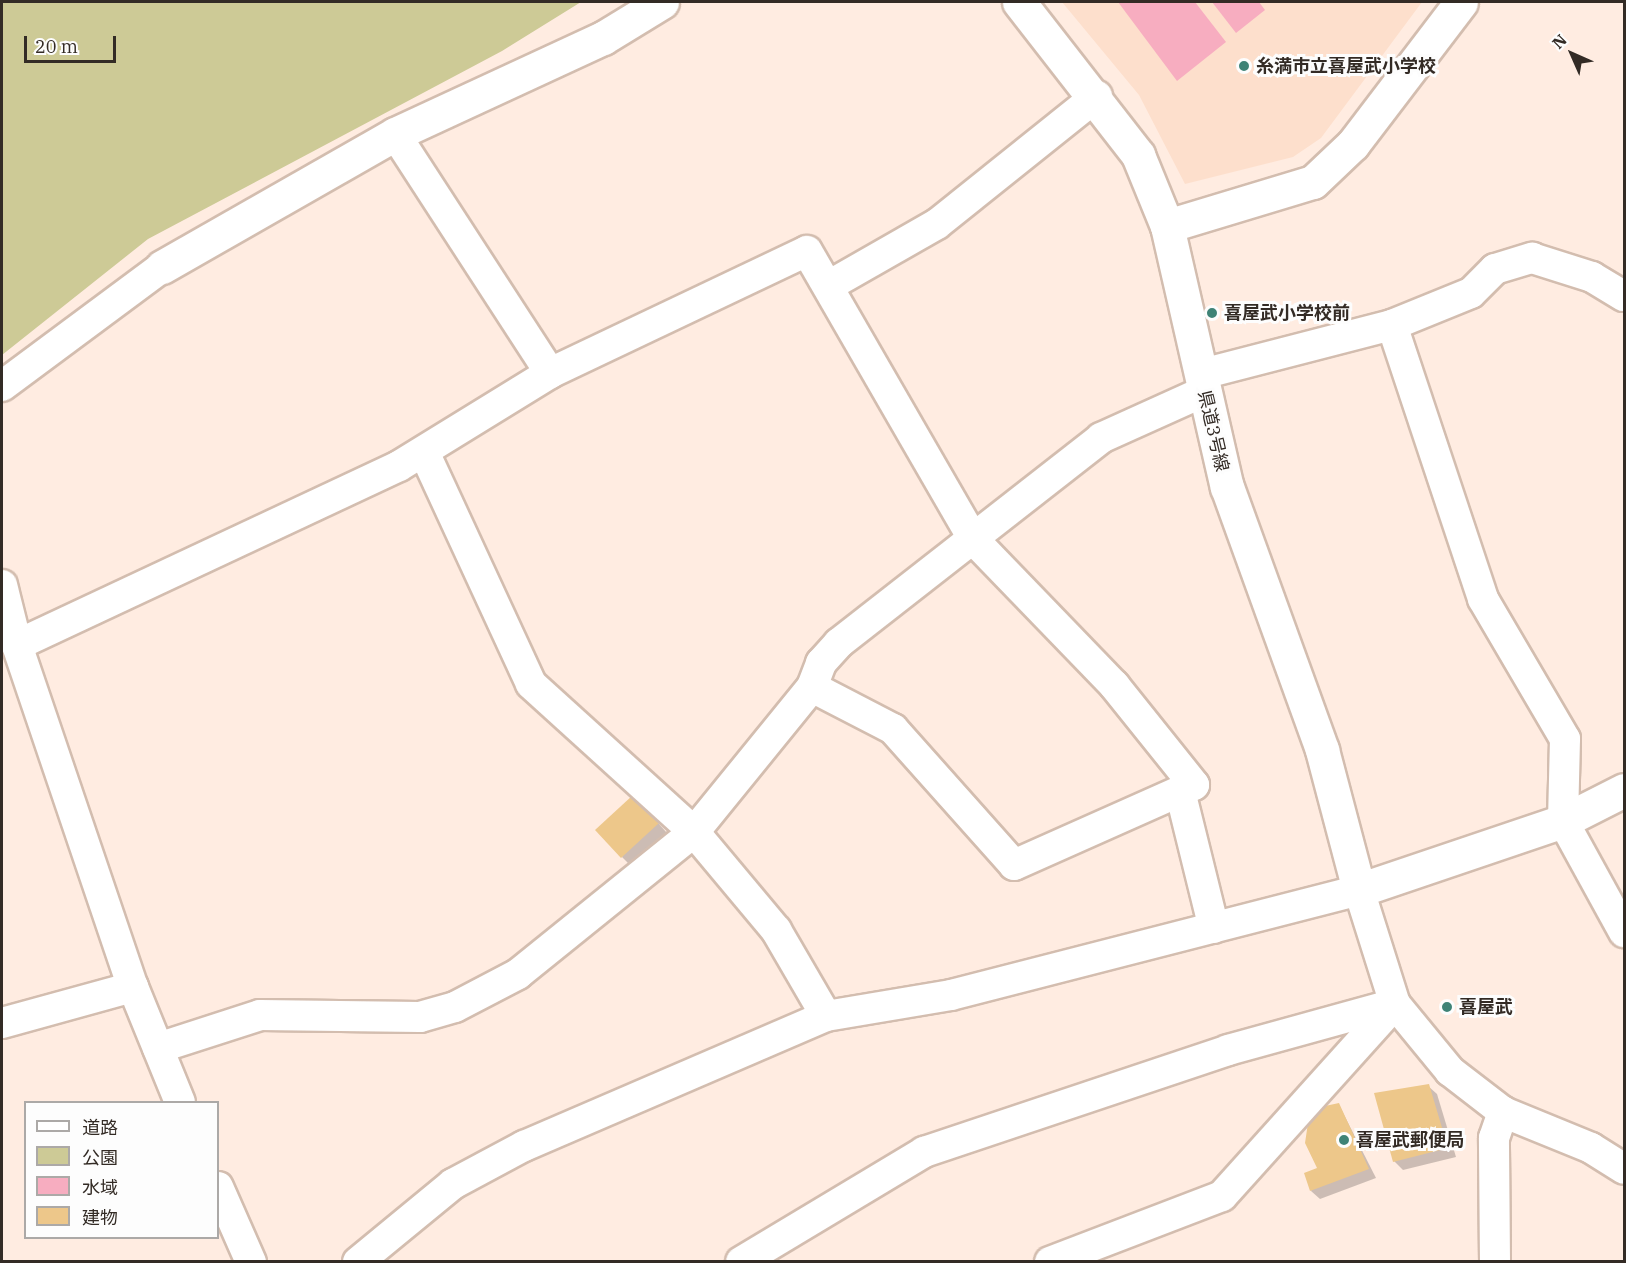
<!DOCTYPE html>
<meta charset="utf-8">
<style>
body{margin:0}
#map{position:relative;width:1626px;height:1263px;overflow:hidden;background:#ffece1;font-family:"IBM Plex Serif","Noto Sans JP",serif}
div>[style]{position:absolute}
.built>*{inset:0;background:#fddfcc}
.green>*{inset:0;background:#cdca96}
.water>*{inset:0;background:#f7adc0}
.shadow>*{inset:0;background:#0003}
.building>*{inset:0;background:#edc78a}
.roads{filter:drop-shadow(2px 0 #d3bdaf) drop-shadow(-2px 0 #d3bdaf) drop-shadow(0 2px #d3bdaf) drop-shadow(0 -2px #d3bdaf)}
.minor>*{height:30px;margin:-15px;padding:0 15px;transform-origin:15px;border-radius:15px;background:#fff}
.tertiary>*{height:33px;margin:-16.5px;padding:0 16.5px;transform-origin:16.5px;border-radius:16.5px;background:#fff}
.secondary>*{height:33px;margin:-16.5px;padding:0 16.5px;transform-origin:16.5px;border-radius:16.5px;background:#fff}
.dots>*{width:16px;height:16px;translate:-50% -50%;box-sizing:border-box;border:3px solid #fdfdfd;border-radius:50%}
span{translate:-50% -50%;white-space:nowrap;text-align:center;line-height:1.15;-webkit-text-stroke:6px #fdfdfd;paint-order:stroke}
.poi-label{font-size:18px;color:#332b25;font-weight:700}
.left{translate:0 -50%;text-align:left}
.street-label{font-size:18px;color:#332b25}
.frame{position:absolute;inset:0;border:3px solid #332b25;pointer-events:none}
.legend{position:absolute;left:24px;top:1101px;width:195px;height:138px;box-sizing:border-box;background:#fdfdfd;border:2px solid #aca9a7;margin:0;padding:8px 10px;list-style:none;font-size:18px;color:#332b25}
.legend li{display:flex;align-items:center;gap:12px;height:30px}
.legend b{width:30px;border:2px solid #aca9a7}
.north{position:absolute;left:1542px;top:24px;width:60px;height:60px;-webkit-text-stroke:4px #fdfdfd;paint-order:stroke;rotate:315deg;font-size:16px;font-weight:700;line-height:24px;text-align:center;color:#332b25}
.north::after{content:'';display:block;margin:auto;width:21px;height:27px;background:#332b25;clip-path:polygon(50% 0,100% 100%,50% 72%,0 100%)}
.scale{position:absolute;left:24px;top:36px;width:92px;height:27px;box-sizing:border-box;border:3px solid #332b25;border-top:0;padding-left:8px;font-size:18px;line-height:21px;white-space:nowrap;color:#332b25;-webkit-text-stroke:4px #fdfdfd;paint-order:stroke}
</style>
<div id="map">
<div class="built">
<div style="clip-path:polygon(1062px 2px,1422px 2px,1321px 138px,1293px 157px,1185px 184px,1139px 95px)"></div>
</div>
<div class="green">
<div style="clip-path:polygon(2px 2px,581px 2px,502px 51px,148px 239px,2px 355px)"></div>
</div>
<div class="water">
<div style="clip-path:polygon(1118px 2px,1195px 2px,1226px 42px,1177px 81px)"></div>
<div style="clip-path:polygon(1212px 2px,1259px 2px,1265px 10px,1236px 33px)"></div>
</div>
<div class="shadow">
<div style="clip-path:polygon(642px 805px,667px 833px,631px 866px,622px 857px)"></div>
<div style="clip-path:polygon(1428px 1086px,1437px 1094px,1456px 1157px,1403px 1170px,1394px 1161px)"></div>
<div style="clip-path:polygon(1339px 1105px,1376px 1178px,1320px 1199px,1311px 1191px)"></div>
</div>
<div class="building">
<div style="clip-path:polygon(633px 795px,659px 823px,621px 858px,595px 830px)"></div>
<div style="clip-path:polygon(1429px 1084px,1448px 1148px,1393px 1162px,1374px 1093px)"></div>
<div style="clip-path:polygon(1339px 1103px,1369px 1169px,1310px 1191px,1304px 1173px,1317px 1168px,1305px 1143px,1308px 1123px,1325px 1106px)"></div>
</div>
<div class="roads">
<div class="minor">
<div style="left:395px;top:134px;width:285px;rotate:57deg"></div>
<div style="left:830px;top:285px;width:123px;rotate:-29.7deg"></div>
<div style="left:937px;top:224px;width:205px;rotate:-38.7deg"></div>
<div style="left:1392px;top:325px;width:289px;rotate:71.6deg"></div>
<div style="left:1483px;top:599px;width:162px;rotate:59.6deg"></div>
<div style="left:1565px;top:739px;width:82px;rotate:91.4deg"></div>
<div style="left:1563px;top:821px;width:127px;rotate:61.2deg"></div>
<div style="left:1202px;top:374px;width:196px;rotate:-14.5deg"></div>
<div style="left:1392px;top:325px;width:85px;rotate:-22.1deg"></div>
<div style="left:1471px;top:293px;width:34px;rotate:-45deg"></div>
<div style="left:1495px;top:269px;width:39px;rotate:-17deg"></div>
<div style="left:1532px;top:258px;width:63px;rotate:17.6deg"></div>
<div style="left:1592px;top:277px;width:37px;rotate:31deg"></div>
<div style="left:2px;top:386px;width:199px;rotate:-36.6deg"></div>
<div style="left:424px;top:452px;width:255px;rotate:65.2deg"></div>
<div style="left:531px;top:684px;width:220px;rotate:42.2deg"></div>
<div style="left:694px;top:832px;width:128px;rotate:50.1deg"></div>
<div style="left:776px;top:930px;width:99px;rotate:59.8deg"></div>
<div style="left:2px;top:585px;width:62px;rotate:76deg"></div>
<div style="left:17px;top:645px;width:361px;rotate:71.3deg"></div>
<div style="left:133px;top:987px;width:124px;rotate:67.8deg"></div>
<div style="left:17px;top:645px;width:422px;rotate:-25.1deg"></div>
<div style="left:399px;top:466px;width:177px;rotate:-31.6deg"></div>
<div style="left:550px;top:373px;width:284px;rotate:-25.4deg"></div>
<div style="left:807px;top:251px;width:334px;rotate:60deg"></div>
<div style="left:974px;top:540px;width:202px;rotate:46deg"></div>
<div style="left:1114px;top:685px;width:128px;rotate:51.3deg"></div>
<div style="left:1194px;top:785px;width:15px;rotate:157deg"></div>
<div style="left:1180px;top:791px;width:141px;rotate:76.1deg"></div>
<div style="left:812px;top:687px;width:91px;rotate:27.4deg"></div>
<div style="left:893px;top:729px;width:182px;rotate:48.3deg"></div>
<div style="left:1014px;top:865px;width:182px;rotate:-24deg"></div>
<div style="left:2px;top:1023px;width:136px;rotate:-15.4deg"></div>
<div style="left:158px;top:1048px;width:107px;rotate:-17.9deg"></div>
<div style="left:260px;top:1015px;width:160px;rotate:0.7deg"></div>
<div style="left:420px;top:1017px;width:36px;rotate:-16deg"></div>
<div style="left:455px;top:1007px;width:71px;rotate:-27.6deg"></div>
<div style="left:518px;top:974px;width:226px;rotate:-38.9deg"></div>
<div style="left:694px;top:832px;width:187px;rotate:-50.9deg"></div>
<div style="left:812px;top:687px;width:26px;rotate:-69deg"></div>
<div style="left:821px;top:663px;width:27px;rotate:-48deg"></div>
<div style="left:839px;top:643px;width:333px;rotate:-38deg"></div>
<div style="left:1101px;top:438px;width:112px;rotate:-24.3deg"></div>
<div style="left:218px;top:1187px;width:82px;rotate:66.3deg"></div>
<div style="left:358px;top:1262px;width:123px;rotate:-39.4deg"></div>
<div style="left:453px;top:1184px;width:81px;rotate:-28.2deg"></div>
<div style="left:524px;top:1146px;width:329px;rotate:-23.3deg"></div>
<div style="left:826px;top:1016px;width:127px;rotate:-9.5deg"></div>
<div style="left:951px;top:995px;width:421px;rotate:-14.4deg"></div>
<div style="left:1359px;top:890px;width:120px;rotate:72.5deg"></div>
<div style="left:1395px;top:1004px;width:87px;rotate:50.6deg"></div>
<div style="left:1450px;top:1071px;width:67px;rotate:37.7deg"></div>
<div style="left:1503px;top:1112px;width:95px;rotate:22.2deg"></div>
<div style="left:1591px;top:1148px;width:39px;rotate:32deg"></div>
<div style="left:741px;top:1262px;width:214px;rotate:-31deg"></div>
<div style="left:924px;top:1152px;width:321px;rotate:-18.5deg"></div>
<div style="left:1228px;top:1050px;width:173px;rotate:-15.4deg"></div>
<div style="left:1050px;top:1262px;width:184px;rotate:-21deg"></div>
<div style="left:1222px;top:1196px;width:258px;rotate:-48deg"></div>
<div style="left:1495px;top:1262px;width:124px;rotate:-90.5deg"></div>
<div style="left:1494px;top:1138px;width:28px;rotate:-71deg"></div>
</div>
<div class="tertiary">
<div style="left:1167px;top:226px;width:152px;rotate:-16.8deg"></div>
<div style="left:1313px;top:182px;width:55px;rotate:-43.5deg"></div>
<div style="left:1353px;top:144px;width:178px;rotate:-52.7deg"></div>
<div style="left:162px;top:267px;width:268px;rotate:-29.7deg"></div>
<div style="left:395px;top:134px;width:229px;rotate:-24.8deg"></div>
<div style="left:603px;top:38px;width:69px;rotate:-31.4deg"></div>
<div style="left:1359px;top:890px;width:215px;rotate:-18.7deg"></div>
<div style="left:1563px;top:821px;width:68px;rotate:-26.9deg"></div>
</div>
<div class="secondary">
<div style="left:1019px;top:2px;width:194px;rotate:52.1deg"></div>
<div style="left:1138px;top:155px;width:77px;rotate:67.8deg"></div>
<div style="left:1167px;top:226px;width:268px;rotate:77.1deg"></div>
<div style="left:1227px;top:487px;width:280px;rotate:70.1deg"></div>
<div style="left:1322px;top:750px;width:145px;rotate:75.2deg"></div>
</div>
</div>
<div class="dots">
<div style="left:1244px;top:66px;background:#3f8376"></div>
<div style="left:1212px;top:313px;background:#3f8376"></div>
<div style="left:1447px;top:1007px;background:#3f8376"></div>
<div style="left:1344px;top:1140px;background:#3f8376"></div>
</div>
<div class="poi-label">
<span class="left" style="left:1256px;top:66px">糸満市立喜屋武小学校</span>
<span class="left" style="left:1224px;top:313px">喜屋武小学校前</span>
<span class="left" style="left:1459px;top:1007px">喜屋武</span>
<span class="left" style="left:1356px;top:1140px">喜屋武郵便局</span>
</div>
<div class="street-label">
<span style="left:1213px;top:431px;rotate:77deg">県道3号線</span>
</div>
<div class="frame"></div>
<ul class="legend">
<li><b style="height:8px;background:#fff"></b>道路</li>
<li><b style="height:16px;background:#cdca96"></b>公園</li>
<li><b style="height:16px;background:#f7adc0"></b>水域</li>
<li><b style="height:16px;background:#edc78a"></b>建物</li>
</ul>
<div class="north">N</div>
<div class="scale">20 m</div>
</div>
